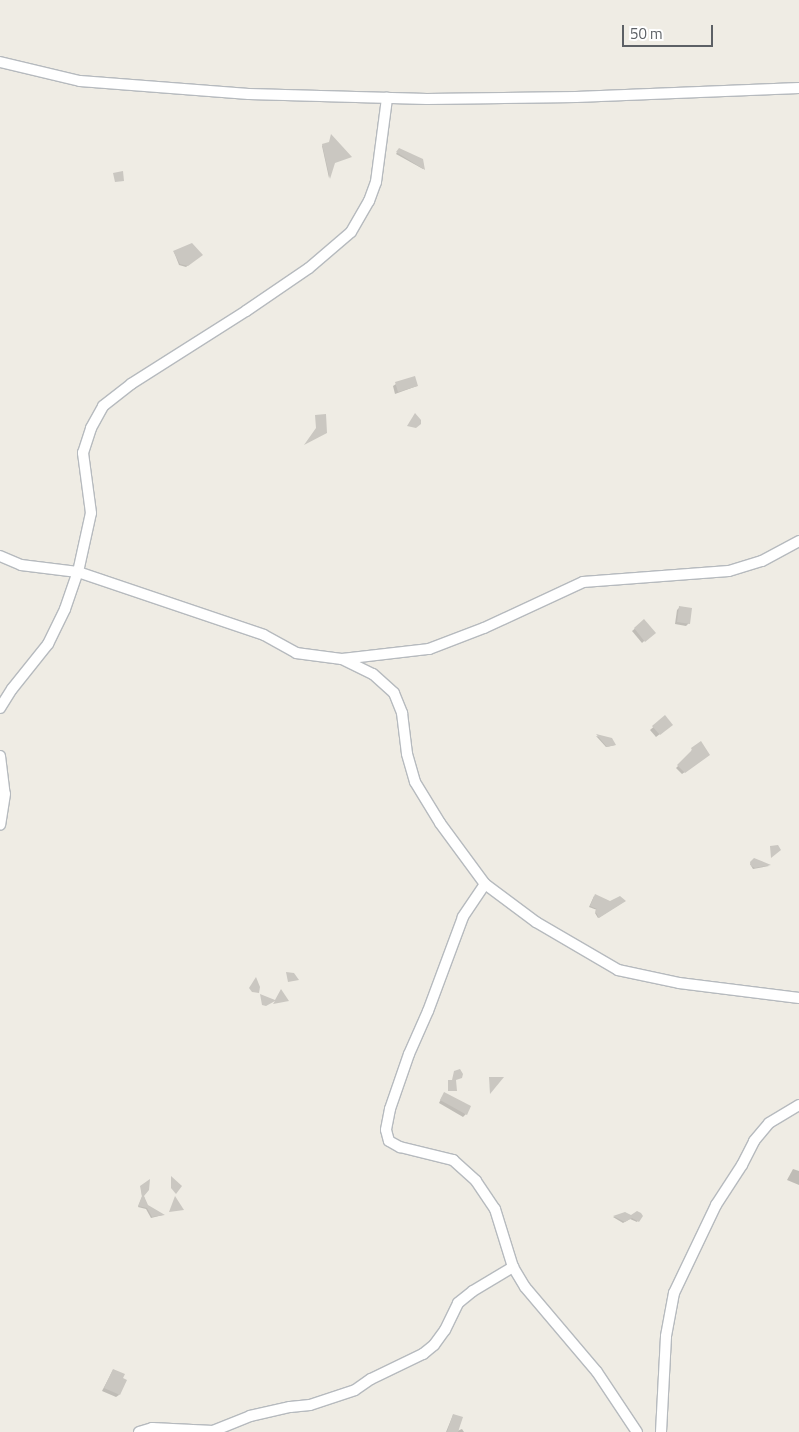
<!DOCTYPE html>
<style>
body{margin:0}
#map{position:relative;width:799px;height:1432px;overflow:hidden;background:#efece4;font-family:"Titillium Web",sans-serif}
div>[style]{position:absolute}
.shadow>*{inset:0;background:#0003}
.building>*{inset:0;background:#cac7c1}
.roads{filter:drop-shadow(1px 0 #b6babe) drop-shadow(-1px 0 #b6babe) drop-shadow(0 1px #b6babe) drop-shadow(0 -1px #b6babe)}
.street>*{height:10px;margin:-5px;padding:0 5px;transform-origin:5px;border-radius:5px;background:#fff}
span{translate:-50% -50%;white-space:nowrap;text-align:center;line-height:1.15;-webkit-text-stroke:4.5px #fff;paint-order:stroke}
.scale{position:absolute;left:622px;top:25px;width:91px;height:22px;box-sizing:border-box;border:2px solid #5c6065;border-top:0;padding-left:6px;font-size:15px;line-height:18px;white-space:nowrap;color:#5c6065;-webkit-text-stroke:4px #fff;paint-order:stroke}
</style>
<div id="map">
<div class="shadow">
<div style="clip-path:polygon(323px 145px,333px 163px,329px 178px,322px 146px)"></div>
<div style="clip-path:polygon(398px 151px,422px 160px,423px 169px,396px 154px)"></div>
<div style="clip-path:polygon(174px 252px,201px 255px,186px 267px,179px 265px)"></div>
<div style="clip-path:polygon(396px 384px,417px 386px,395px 394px,393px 386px)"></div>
<div style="clip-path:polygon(680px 607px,689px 623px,686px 626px,675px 624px,677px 610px)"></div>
<div style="clip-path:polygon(644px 621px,654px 632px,642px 643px,632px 631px)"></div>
<div style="clip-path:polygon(665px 717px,669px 727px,656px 737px,650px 730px)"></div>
<div style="clip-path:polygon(596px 736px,611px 739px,615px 745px,606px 747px)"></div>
<div style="clip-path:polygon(692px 749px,706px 757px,682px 774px,676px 768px,691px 753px)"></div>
<div style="clip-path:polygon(755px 859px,769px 866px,753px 869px,750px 864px)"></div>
<div style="clip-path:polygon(594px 896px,610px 902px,625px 901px,598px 918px,595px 913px,597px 910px,589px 907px)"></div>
<div style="clip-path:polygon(442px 1097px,466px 1114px,463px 1117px,439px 1103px)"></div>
<div style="clip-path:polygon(793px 1169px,799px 1171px,799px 1185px,787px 1180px)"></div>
<div style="clip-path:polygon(141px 1187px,147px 1206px,163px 1215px,151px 1218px,146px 1209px,138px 1207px,142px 1197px)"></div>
<div style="clip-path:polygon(625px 1214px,632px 1216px,641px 1216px,637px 1222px,630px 1219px,623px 1223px,613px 1217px)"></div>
<div style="clip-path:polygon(113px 1370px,119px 1395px,116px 1397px,102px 1391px)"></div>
<div style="clip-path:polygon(453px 1415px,457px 1431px,462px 1429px,464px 1432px,446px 1432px)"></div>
</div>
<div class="building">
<div style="clip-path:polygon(331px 134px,352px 157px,335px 163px,330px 179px,322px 144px,329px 142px)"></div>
<div style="clip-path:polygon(399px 148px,423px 159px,425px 170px,396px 152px)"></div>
<div style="clip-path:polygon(123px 171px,124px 181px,115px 182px,113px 173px)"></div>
<div style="clip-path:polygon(192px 243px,203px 255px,188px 266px,180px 264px,173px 251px)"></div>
<div style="clip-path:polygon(415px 376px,418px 386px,398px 392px,395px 382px)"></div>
<div style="clip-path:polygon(415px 413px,421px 420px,421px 424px,416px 428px,407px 426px)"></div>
<div style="clip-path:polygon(326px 414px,327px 433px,304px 445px,316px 428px,315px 415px)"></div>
<div style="clip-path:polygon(679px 606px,692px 608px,690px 624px,677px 622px)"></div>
<div style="clip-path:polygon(644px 619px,656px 633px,645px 642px,634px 628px)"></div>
<div style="clip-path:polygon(665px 715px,673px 725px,660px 735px,652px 726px)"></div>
<div style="clip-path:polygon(596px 734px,612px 738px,616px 745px,607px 747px)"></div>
<div style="clip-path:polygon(701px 741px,710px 755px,685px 773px,677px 765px,692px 750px,691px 748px)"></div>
<div style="clip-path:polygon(778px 845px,781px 850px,771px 858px,770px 846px)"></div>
<div style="clip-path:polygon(754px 858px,771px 865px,755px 868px,751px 866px,750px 862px)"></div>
<div style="clip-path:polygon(595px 894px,610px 901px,620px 896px,626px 901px,599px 918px,595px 911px,597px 909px,590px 906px)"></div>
<div style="clip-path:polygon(286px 972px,294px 973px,299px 980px,288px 982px)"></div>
<div style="clip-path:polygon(256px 977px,260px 987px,259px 993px,252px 992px,249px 988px)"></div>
<div style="clip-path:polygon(281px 989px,289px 1001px,273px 1004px,275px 1001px,266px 1006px,262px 1005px,260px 994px,275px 1000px)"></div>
<div style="clip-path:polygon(460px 1069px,463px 1074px,462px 1078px,456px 1080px,457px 1091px,448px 1091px,448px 1080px,452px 1080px,454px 1071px)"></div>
<div style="clip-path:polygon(489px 1077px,504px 1077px,490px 1094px)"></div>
<div style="clip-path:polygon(444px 1092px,471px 1106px,467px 1115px,440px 1100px)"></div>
<div style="clip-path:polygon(171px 1176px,182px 1186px,176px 1194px,171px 1188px)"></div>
<div style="clip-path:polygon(150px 1179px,149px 1190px,144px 1196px,148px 1205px,165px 1215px,152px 1217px,147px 1208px,138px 1206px,142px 1196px,140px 1186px)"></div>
<div style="clip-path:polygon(175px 1196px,184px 1210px,169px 1212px)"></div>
<div style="clip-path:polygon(637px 1211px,641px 1213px,643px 1216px,639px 1222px,632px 1218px,625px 1222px,613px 1216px,625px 1212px,631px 1215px)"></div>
<div style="clip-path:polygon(113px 1369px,125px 1374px,123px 1378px,127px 1380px,120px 1395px,104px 1388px)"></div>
<div style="clip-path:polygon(453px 1414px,463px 1417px,458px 1432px,447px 1432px)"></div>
</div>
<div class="roads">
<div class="street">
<div style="left:0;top:62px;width:82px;rotate:13.4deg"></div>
<div style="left:80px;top:81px;width:169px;rotate:4.4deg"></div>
<div style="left:249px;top:94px;width:178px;rotate:1.6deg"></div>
<div style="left:427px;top:99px;width:149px;rotate:-0.8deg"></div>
<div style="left:576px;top:97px;width:223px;rotate:-2.3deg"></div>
<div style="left:0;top:556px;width:23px;rotate:23deg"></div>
<div style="left:21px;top:565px;width:57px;rotate:7deg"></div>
<div style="left:78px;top:572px;width:196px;rotate:18.7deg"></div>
<div style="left:264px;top:635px;width:37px;rotate:29deg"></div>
<div style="left:296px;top:653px;width:46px;rotate:7.4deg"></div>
<div style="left:342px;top:659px;width:88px;rotate:-6.6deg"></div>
<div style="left:429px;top:649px;width:59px;rotate:-20.9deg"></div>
<div style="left:484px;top:628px;width:109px;rotate:-24.9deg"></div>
<div style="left:583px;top:582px;width:146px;rotate:-4.3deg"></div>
<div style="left:729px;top:571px;width:34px;rotate:-17deg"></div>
<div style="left:762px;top:561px;width:42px;rotate:-28.4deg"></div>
<div style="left:342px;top:659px;width:34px;rotate:26deg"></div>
<div style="left:373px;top:674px;width:28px;rotate:42deg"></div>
<div style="left:394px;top:693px;width:22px;rotate:68deg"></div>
<div style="left:402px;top:713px;width:41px;rotate:83deg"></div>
<div style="left:407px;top:754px;width:29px;rotate:74deg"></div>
<div style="left:415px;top:782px;width:48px;rotate:58.6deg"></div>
<div style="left:440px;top:823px;width:76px;rotate:53.6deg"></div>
<div style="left:485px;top:884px;width:64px;rotate:36.7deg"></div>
<div style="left:536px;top:922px;width:95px;rotate:30.3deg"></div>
<div style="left:618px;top:970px;width:62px;rotate:12deg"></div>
<div style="left:679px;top:983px;width:121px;rotate:7.1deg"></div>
<div style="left:0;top:708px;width:22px;rotate:-58deg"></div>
<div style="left:12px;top:689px;width:58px;rotate:-51.3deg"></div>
<div style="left:48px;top:644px;width:39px;rotate:-64deg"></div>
<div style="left:65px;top:609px;width:39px;rotate:-71deg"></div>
<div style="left:78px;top:572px;width:60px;rotate:-77.6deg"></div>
<div style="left:91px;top:513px;width:61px;rotate:-97.6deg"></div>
<div style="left:83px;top:453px;width:26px;rotate:-72deg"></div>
<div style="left:91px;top:428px;width:25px;rotate:-61deg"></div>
<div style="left:103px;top:406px;width:36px;rotate:-38deg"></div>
<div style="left:131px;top:384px;width:136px;rotate:-32.4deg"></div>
<div style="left:246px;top:311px;width:76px;rotate:-34.3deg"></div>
<div style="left:309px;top:268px;width:55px;rotate:-40.6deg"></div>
<div style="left:351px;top:232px;width:36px;rotate:-60deg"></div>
<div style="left:369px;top:201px;width:20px;rotate:-70deg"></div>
<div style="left:376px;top:182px;width:85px;rotate:-82.5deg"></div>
<div style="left:0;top:756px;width:38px;rotate:83deg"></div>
<div style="left:5px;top:794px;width:31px;rotate:99deg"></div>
<div style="left:485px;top:884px;width:40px;rotate:124deg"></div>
<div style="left:463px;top:917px;width:100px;rotate:110.4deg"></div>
<div style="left:428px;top:1011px;width:47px;rotate:113.8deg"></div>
<div style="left:409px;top:1054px;width:58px;rotate:109.1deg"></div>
<div style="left:390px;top:1109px;width:21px;rotate:101deg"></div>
<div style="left:386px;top:1130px;width:11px;rotate:75deg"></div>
<div style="left:389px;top:1141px;width:13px;rotate:29deg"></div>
<div style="left:400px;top:1147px;width:55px;rotate:13.8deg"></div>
<div style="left:453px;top:1160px;width:31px;rotate:42deg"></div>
<div style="left:476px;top:1181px;width:34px;rotate:56deg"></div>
<div style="left:495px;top:1209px;width:61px;rotate:72.8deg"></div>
<div style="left:513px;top:1267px;width:23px;rotate:59deg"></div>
<div style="left:525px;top:1287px;width:111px;rotate:49.7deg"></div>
<div style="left:597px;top:1372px;width:72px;rotate:56.3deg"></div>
<div style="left:139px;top:1432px;width:14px;rotate:-17deg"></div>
<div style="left:152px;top:1428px;width:61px;rotate:2.8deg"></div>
<div style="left:213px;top:1431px;width:40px;rotate:-22deg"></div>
<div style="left:250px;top:1416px;width:41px;rotate:-12.7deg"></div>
<div style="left:290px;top:1407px;width:20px;rotate:-6deg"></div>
<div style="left:310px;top:1405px;width:47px;rotate:-18.4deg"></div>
<div style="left:355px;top:1390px;width:19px;rotate:-35deg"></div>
<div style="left:371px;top:1379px;width:58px;rotate:-25.7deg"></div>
<div style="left:423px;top:1354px;width:14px;rotate:-39deg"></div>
<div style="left:434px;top:1345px;width:19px;rotate:-54deg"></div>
<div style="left:445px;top:1330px;width:30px;rotate:-64deg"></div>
<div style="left:458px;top:1303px;width:19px;rotate:-39deg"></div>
<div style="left:473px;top:1291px;width:47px;rotate:-31deg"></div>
<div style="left:661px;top:1432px;width:96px;rotate:-87deg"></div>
<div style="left:666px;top:1336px;width:44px;rotate:-79.5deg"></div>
<div style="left:674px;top:1293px;width:98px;rotate:-64.5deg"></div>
<div style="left:716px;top:1205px;width:48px;rotate:-57deg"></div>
<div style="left:742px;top:1165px;width:27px;rotate:-63deg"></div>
<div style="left:754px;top:1141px;width:23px;rotate:-50deg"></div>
<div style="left:769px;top:1123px;width:35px;rotate:-31deg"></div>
</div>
</div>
<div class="scale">50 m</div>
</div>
